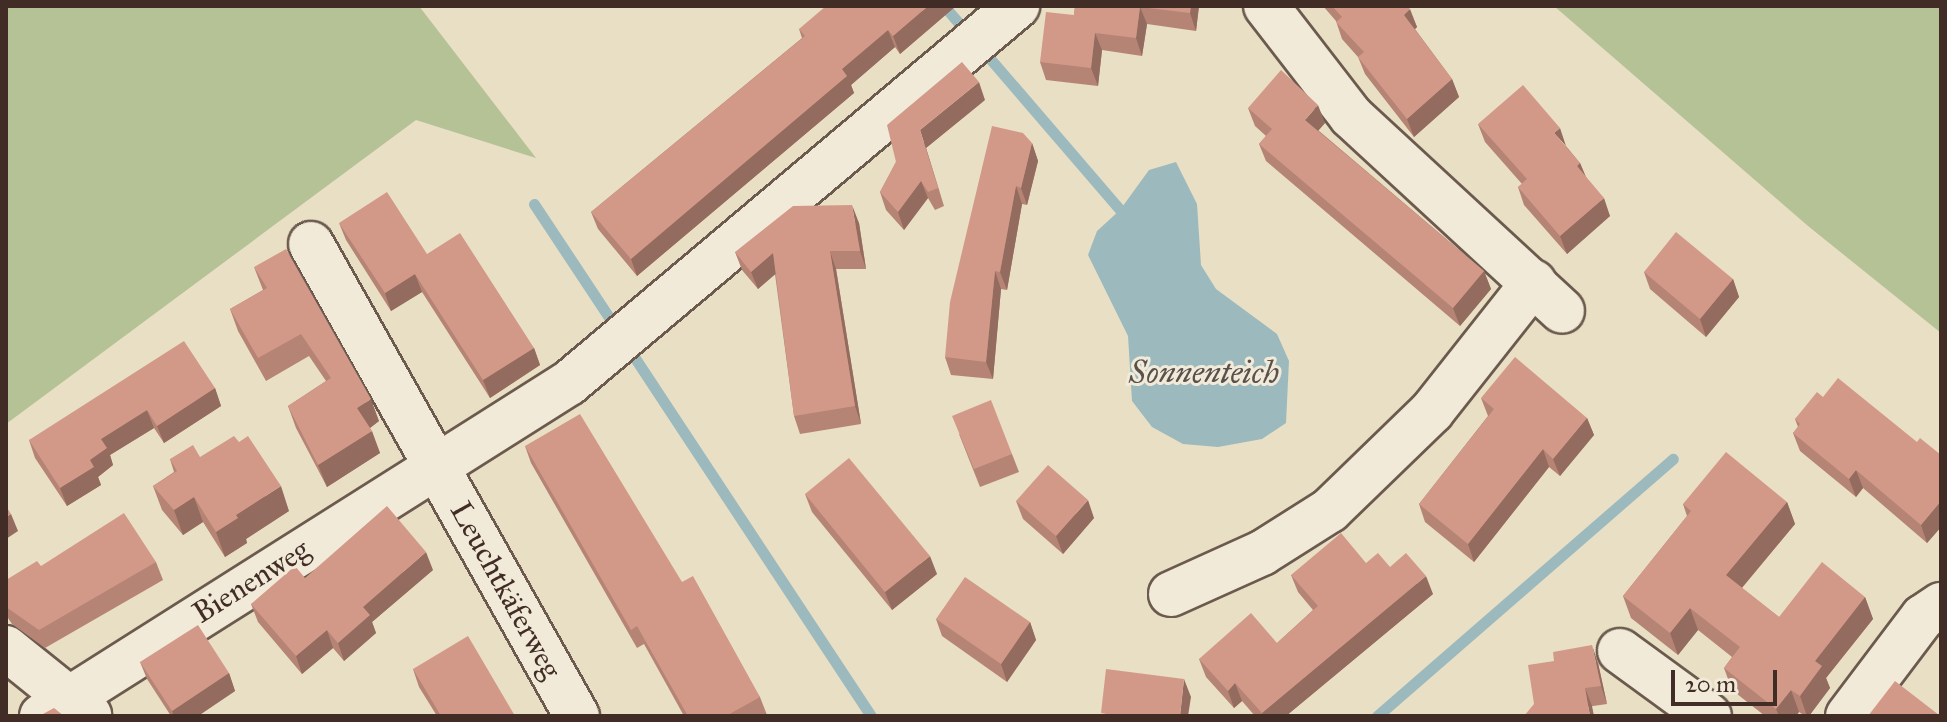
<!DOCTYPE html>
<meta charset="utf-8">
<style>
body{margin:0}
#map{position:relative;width:1947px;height:722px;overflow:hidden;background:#e9dfc5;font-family:"IM FELL Great Primer",serif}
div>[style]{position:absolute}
.green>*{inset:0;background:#b5c296}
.water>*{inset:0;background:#9cbabe}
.stream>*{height:11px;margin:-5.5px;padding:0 5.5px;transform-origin:5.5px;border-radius:5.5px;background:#9cbabe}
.roads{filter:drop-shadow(2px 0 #6b5a4d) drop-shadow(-2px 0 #6b5a4d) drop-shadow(0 2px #6b5a4d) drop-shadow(0 -2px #6b5a4d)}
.minor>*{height:44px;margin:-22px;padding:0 22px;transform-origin:22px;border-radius:22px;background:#f1ead9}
.wall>*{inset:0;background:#b58475}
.shaded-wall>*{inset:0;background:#946b5f}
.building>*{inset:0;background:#d39988}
span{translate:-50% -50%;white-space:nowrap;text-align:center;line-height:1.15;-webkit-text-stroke:6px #f1ead9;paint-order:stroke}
.street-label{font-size:30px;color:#412d25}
.water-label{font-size:32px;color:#58504b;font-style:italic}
.frame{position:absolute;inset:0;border:8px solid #412d25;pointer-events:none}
.scale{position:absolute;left:1671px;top:670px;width:106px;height:36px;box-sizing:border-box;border:4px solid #412d25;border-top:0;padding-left:10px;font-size:24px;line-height:28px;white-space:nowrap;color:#412d25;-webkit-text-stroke:6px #f1ead9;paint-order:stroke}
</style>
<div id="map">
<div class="green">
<div style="clip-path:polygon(6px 6px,419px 6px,536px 158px,416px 120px,6px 424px)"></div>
<div style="clip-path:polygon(1554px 6px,1941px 6px,1941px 333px,1808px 226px)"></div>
</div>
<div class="water">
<div style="clip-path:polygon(1176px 162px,1197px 204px,1201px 265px,1216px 289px,1277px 334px,1289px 361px,1286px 423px,1262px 439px,1218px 447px,1183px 444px,1152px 427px,1132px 401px,1128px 336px,1088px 255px,1097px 231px,1120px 210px,1149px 170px)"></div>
</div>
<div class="stream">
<div style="left:944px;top:6px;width:37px;rotate:49deg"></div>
<div style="left:980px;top:47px;width:215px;rotate:49.3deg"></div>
<div style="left:534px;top:204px;width:152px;rotate:56.5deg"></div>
<div style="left:627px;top:346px;width:443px;rotate:56.6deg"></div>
<div style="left:1377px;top:716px;width:392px;rotate:-41deg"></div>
</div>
<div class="roads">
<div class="minor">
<div style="left:1266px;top:6px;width:139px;rotate:52.3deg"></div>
<div style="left:1351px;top:116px;width:287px;rotate:42.7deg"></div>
<div style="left:311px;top:244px;width:542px;rotate:60.6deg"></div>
<div style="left:1171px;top:594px;width:100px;rotate:-24.3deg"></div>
<div style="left:1262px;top:553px;width:80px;rotate:-32.3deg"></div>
<div style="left:1330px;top:510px;width:142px;rotate:-44.1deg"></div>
<div style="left:1432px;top:411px;width:164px;rotate:-51.7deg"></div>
<div style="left:6px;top:648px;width:107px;rotate:38.9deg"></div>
<div style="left:1620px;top:651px;width:110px;rotate:36.1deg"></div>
<div style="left:42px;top:716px;width:623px;rotate:-32.29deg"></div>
<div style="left:569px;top:383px;width:586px;rotate:-40.08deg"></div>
<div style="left:1848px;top:716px;width:124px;rotate:-52.9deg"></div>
<div style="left:1923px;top:617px;width:22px;rotate:-34deg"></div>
</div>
</div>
<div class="wall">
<div style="clip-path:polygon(956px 6px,900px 54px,895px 47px,851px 85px,854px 93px,637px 276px,598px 229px,591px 212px,802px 38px,799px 29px)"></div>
<div style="clip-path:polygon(1075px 6px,1199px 6px,1196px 31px,1147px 24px,1142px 56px,1102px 50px,1098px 86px,1046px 80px,1040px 62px,1074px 15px)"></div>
<div style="clip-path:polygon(1323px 6px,1407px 6px,1417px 27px,1415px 29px,1452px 79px,1459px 97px,1414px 137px,1365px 74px,1358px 57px,1342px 39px,1336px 21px)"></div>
<div style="clip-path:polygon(985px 100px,926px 148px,944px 206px,935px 210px,928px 198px,904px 230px,886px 210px,880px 192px,896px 162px)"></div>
<div style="clip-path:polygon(1248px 108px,1325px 123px,1318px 130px,1484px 271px,1491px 289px,1460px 326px,1266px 161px,1259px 144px,1266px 136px,1255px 126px)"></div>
<div style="clip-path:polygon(1478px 124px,1566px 146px,1580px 163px,1586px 177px,1610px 216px,1567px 254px,1524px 205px,1518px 187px,1522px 184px,1485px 142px)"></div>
<div style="clip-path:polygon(1032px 143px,1038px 161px,1027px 205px,1022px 204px,1007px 290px,1001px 289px,993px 379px,951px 375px,945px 357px)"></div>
<div style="clip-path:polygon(339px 223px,534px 348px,540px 365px,490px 398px,422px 292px,391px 311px,346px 240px)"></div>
<div style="clip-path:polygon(859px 223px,866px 269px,836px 269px,861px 424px,800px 434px,794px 416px,775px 274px,758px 289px,742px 270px,735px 252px)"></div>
<div style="clip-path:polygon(254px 267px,379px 421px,370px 428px,380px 453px,327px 487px,296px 428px,288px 406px,326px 381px,309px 356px,266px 381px,238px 331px,230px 309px,263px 290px)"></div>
<div style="clip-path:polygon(1644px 272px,1733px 279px,1739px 297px,1706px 337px,1650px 289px)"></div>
<div style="clip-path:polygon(215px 388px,221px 406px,164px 443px,154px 428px,110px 455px,113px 465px,98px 477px,101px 485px,67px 506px,35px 458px,29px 440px)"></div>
<div style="clip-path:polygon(1823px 397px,1941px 455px,1941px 527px,1927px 543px,1863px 488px,1856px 497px,1800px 451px,1793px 433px,1798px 427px,1795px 419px)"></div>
<div style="clip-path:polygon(1481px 398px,1587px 418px,1594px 435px,1560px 476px,1549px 467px,1474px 562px,1425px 522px,1419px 504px,1488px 416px)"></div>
<div style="clip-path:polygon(959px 434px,1012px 454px,1019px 472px,980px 487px)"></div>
<div style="clip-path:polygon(525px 446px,682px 582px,760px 697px,767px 715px,764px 716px,684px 716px,644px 644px,637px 648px,531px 463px)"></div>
<div style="clip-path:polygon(200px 457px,289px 511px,246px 539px,247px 543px,225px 557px,203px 522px,183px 535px,162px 510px,153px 486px,174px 472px,170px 459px)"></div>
<div style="clip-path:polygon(805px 494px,937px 574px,892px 610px,812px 512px)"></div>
<div style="clip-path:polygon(1016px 501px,1094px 518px,1063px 554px,1023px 519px)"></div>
<div style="clip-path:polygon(1787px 502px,1795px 524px,1742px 588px,1779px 617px,1865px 597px,1873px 619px,1826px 678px,1830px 688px,1809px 716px,1805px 716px,1799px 712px,1796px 716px,1765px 716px,1732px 690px,1724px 668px,1732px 657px,1698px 630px,1678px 655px,1631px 618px,1623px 596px,1687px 516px,1683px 504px)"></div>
<div style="clip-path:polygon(156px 562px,163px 580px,45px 648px,12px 624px,6px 615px,6px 580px,41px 566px)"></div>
<div style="clip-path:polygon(1366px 563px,1390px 567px,1433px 594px,1286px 716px,1255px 716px,1242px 701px,1234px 708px,1206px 677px,1199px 659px,1277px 643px,1313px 610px,1298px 592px,1291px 575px)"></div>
<div style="clip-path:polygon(433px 570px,372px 622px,376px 633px,344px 661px,333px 648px,302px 674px,258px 622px,251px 604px,305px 578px)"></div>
<div style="clip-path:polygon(936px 619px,1030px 622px,1036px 640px,1007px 682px,942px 636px)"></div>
<div style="clip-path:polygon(140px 662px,229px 673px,235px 691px,198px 716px,171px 716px,147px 679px)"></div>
<div style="clip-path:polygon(1598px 663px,1607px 704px,1524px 716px)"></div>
<div style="clip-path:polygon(413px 669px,515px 716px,437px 716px,419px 687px)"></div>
</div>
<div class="shaded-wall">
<div style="clip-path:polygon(928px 6px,956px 6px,900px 54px,893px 36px)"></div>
<div style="clip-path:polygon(1191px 6px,1199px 6px,1196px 31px,1190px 13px)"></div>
<div style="clip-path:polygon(1140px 7px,1147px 24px,1142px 56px,1136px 38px)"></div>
<div style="clip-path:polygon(1410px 9px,1417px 27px,1411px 33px,1404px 15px)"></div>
<div style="clip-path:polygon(888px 30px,895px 47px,851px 85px,854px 93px,637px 276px,631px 259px,842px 69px)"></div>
<div style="clip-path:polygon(1095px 33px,1102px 50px,1098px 86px,1091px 68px)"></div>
<div style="clip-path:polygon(1452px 79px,1459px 97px,1414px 137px,1407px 119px)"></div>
<div style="clip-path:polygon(979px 82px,985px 100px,926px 148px,944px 206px,920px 130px)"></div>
<div style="clip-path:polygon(1318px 105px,1325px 123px,1312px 138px,1305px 120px)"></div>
<div style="clip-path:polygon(1560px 128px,1566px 146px,1554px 133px)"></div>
<div style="clip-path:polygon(1032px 143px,1038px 161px,1027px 205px,1021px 188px)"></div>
<div style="clip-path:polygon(1580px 163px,1587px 180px,1577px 166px)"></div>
<div style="clip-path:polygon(921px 181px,928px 198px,904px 230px,898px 212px)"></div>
<div style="clip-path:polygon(1016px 186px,1022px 204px,1007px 290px,1000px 272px)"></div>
<div style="clip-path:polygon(1604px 198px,1610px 216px,1567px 254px,1560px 236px)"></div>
<div style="clip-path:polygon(852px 205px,859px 223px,866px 269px,860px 251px)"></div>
<div style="clip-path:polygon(830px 251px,836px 269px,861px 424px,855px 406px)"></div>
<div style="clip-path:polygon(773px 253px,779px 271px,758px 289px,751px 272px)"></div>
<div style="clip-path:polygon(995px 271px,1001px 289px,993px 379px,986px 362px)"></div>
<div style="clip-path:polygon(1484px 271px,1491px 289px,1460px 326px,1453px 308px)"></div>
<div style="clip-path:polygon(415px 274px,422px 292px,391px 311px,385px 293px)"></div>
<div style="clip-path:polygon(1733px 279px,1739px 297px,1706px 337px,1700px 319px)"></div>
<div style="clip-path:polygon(534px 348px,540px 365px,490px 398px,483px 380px)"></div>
<div style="clip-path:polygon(215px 388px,221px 406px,164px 443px,157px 426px)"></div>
<div style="clip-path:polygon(371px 399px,379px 421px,366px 431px,357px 408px)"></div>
<div style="clip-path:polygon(147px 410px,154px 428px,110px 455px,113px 465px,98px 477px,101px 485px,67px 506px,60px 488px,90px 460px,101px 439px)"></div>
<div style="clip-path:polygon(1587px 418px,1594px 435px,1560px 476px,1553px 459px)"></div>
<div style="clip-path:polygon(372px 431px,380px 453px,327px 487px,318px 465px)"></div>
<div style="clip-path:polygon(1543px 449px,1549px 467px,1474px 562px,1468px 544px)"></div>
<div style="clip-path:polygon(1856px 470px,1863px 488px,1856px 497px,1849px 479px)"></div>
<div style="clip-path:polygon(281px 486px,289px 511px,246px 539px,247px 543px,225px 557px,216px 532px,236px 515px)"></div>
<div style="clip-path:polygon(194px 497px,203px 522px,183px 535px,174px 510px)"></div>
<div style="clip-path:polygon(1088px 500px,1094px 518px,1063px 554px,1056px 536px)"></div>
<div style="clip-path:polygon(1941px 501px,1941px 527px,1927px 543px,1921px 525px)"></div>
<div style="clip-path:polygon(1787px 502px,1795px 524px,1734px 597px,1726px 575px)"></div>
<div style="clip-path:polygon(11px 514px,18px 531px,6px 539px,6px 517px)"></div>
<div style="clip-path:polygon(426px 552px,433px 570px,372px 622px,376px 633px,344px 661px,338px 643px,363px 607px)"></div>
<div style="clip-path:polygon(930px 556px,937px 574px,892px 610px,885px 592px)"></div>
<div style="clip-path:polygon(1426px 576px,1433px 594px,1286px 716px,1263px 716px,1262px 713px)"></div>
<div style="clip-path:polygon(1865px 597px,1873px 619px,1826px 678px,1830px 688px,1809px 716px,1807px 716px,1800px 696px,1815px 661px)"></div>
<div style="clip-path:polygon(1690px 608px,1698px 630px,1678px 655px,1670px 633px)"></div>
<div style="clip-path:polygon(1030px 622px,1036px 640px,1007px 682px,1001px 664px)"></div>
<div style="clip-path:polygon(327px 630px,333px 648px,302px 674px,296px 656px)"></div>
<div style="clip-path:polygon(1592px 645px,1598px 663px,1607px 704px,1601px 686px)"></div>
<div style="clip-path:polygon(229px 673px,235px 691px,198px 716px,174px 716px,172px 711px)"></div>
<div style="clip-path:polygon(1184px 679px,1191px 697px,1188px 716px,1180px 716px)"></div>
<div style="clip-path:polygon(1235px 683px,1242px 701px,1234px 708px,1228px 691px)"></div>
<div style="clip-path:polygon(1585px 688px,1592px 706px,1594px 716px,1590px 716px)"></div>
<div style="clip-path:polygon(1791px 690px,1799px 712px,1796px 716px,1779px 716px,1776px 709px)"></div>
</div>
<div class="building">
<div style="clip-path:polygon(826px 6px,928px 6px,893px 36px,888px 30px,842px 69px,847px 76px,631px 259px,591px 212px,805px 36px,799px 29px)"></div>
<div style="clip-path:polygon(1075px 6px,1191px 6px,1190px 13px,1140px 7px,1136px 38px,1095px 33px,1091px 68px,1040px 62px,1046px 12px,1074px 15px)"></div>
<div style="clip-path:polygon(1332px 6px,1407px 6px,1410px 9px,1404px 15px,1452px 79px,1407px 119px,1358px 57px,1364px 52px,1336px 22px,1342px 17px)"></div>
<div style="clip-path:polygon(962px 62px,979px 82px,920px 130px,938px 188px,928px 192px,921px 181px,898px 212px,880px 192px,896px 162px,887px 125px)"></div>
<div style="clip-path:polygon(1281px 70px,1318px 105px,1305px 120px,1484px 271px,1453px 308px,1259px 144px,1272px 129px,1248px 108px)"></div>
<div style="clip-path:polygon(1523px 85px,1560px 128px,1554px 133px,1580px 163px,1577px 166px,1604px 198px,1560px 236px,1518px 187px,1527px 179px,1478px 124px)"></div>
<div style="clip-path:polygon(992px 126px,1023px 133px,1032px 143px,1021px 188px,1016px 186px,1000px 272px,995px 271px,986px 362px,945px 357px,950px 302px)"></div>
<div style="clip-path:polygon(387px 192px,427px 254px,460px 233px,534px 348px,483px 380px,415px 274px,385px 293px,339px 223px)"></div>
<div style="clip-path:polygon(852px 205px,860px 251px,830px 251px,855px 406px,794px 416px,773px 253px,751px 272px,735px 252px,793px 206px)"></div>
<div style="clip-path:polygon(1676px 232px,1733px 279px,1700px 319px,1644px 272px)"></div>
<div style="clip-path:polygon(286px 249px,371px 399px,357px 408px,372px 431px,318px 465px,288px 406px,331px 378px,301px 334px,258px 358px,230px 309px,267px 288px,254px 267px)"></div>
<div style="clip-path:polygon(184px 341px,215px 388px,157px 426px,147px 410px,101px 439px,107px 448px,90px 460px,94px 467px,60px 488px,29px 440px)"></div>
<div style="clip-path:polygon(1515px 357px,1587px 418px,1553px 459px,1543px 449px,1468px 544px,1419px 504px,1494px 409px,1481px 398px)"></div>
<div style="clip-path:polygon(1838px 378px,1917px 442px,1920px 438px,1941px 455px,1941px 501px,1921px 525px,1856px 470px,1849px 479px,1793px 433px,1800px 424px,1795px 419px,1817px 392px,1823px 397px)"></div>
<div style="clip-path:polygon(991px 400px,1012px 454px,974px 469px,952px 416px)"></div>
<div style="clip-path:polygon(580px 414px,682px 582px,693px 576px,760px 697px,726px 716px,688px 716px,637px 626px,631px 630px,525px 446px)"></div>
<div style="clip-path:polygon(234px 436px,239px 442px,248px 436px,281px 486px,236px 515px,238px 518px,216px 532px,194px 497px,174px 510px,153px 486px,177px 471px,170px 459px,193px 445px,200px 457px)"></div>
<div style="clip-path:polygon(1726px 452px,1787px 502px,1726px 575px,1779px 617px,1822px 562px,1865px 597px,1815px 661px,1822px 666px,1800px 696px,1791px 690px,1776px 709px,1724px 668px,1740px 647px,1690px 608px,1670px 633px,1623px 596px,1691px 511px,1683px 504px)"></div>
<div style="clip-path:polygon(849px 458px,930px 556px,885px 592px,805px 494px)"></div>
<div style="clip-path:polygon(1048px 465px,1088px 500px,1056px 536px,1016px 501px)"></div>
<div style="clip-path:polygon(6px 506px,11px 514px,6px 517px)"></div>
<div style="clip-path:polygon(387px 506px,426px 552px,363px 607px,370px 615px,338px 643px,327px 630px,296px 656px,251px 604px,295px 566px,305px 578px)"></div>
<div style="clip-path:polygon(124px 513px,156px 562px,39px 630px,6px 607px,6px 580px,37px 561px,41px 566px)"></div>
<div style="clip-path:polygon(1341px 533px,1366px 563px,1378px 553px,1390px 567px,1406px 553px,1426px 576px,1262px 713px,1235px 683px,1228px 691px,1199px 659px,1251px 613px,1277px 643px,1318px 606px,1291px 575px)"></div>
<div style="clip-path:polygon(965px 577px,1030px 622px,1001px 664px,936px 619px)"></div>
<div style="clip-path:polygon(198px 625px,229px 673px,172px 711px,140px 662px)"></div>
<div style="clip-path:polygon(468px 636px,515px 716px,441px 716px,413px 669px)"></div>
<div style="clip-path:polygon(1592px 645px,1601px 686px,1585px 688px,1590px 716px,1524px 716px,1534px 704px,1528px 665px,1554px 661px,1553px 652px)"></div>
<div style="clip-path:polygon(1106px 669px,1184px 679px,1180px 716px,1112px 716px,1112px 715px,1101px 713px)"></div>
<div style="clip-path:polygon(1895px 681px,1939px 715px,1939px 716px,1868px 716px)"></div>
<div style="clip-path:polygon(54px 708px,64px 716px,41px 716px,43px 714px)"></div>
</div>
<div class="street-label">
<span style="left:251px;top:581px;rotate:-32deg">Bienenweg</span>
<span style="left:506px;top:590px;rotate:61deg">Leuchtkäferweg</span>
</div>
<div class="water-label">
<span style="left:1204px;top:373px">Sonnenteich</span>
</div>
<div class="frame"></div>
<div class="scale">20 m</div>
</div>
